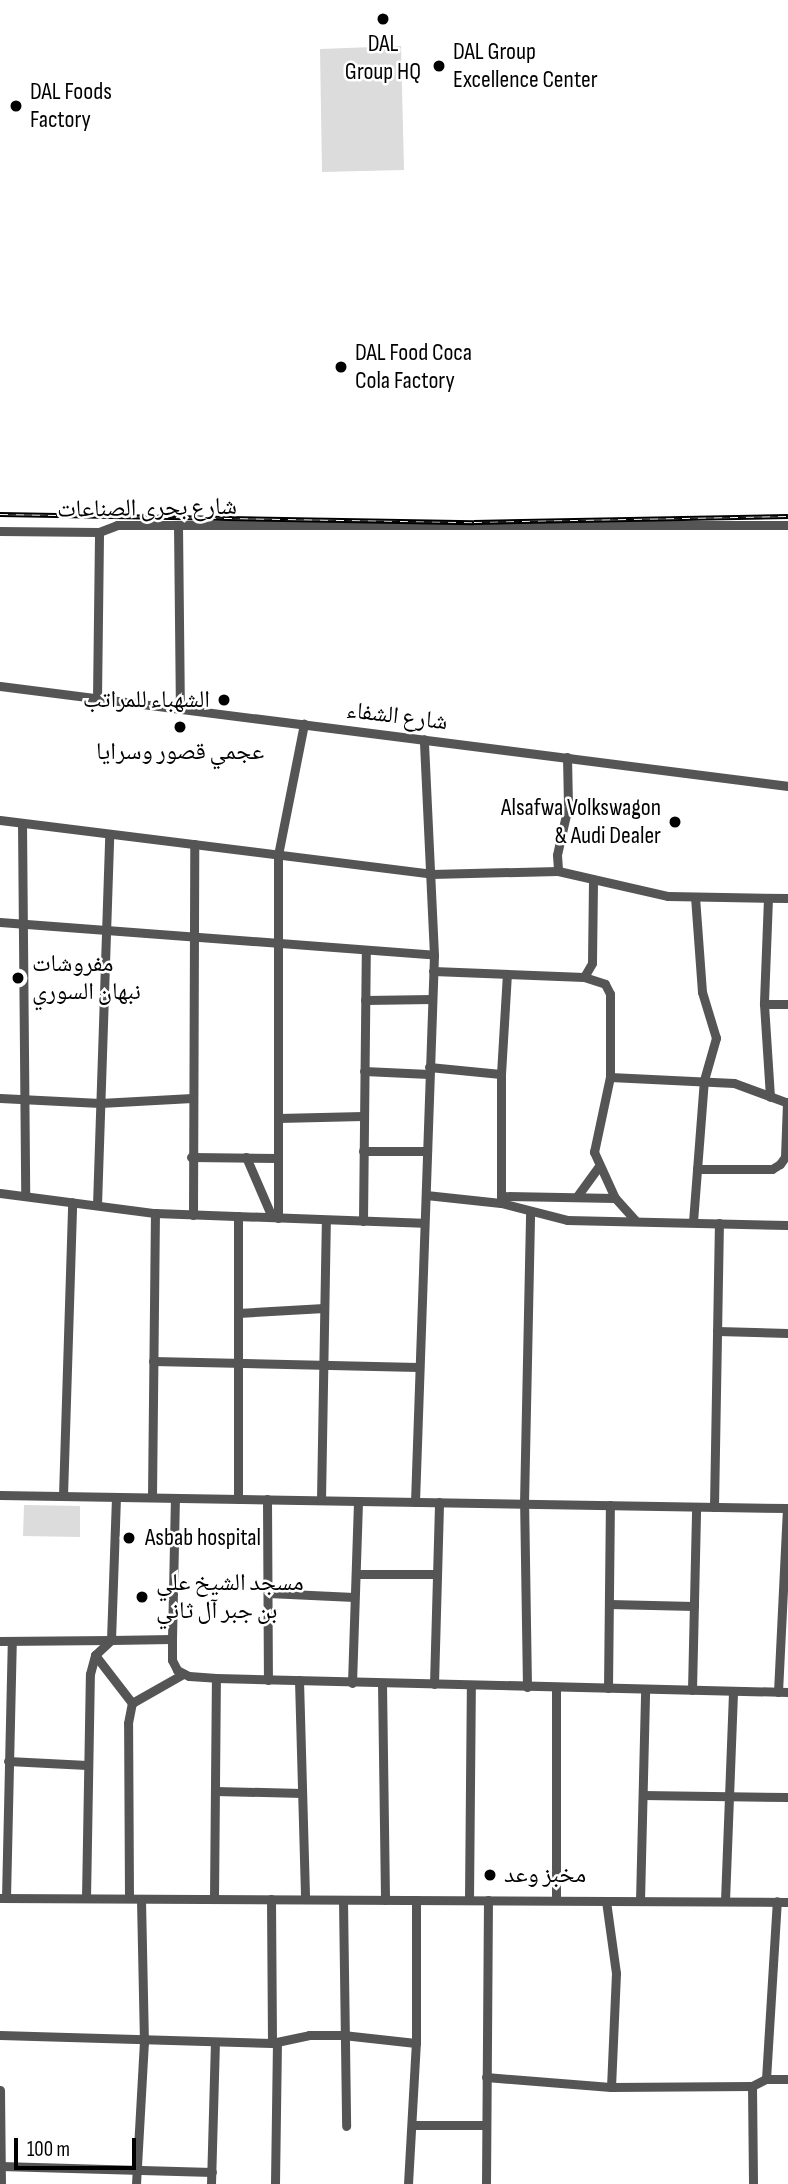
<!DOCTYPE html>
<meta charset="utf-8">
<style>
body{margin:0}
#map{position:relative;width:788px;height:2184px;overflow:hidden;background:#fff;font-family:"Sofia Sans Condensed","Noto Naskh Arabic",sans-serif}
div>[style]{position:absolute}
.green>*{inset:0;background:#dcdcdc}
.minor>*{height:9px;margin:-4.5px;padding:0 4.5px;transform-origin:4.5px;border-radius:4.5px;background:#555}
.rail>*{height:5px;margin-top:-2.5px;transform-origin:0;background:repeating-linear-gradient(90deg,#fff 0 8px,#000 0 16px);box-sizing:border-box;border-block:2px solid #000}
.dots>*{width:19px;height:19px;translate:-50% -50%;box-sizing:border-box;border:4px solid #fff;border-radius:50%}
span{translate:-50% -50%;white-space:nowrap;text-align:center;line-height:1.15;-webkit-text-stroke:5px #fff;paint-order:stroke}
.poi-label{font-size:24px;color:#000}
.left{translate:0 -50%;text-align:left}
.right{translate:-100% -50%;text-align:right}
.street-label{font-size:24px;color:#000}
.scale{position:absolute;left:14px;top:2138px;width:122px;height:32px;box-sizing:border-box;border:4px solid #000;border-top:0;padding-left:9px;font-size:21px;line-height:24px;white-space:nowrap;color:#000;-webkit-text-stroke:5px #fff;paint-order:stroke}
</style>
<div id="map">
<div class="green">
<div style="clip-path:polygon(401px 46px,404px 170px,322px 172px,320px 49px)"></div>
<div style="clip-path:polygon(24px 1505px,80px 1506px,80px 1537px,23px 1536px)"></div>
</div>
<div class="minor">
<div style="left:178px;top:525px;width:184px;rotate:89.4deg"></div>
<div style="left:0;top:531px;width:99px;rotate:0.6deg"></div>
<div style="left:99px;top:532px;width:19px;rotate:-21deg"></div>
<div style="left:117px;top:525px;width:671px"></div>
<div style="left:0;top:686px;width:794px;rotate:7.23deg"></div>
<div style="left:97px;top:699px;width:167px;rotate:-89.3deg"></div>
<div style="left:567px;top:757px;width:49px;rotate:88.8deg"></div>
<div style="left:568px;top:806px;width:50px;rotate:102.7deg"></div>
<div style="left:557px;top:855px;width:16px;rotate:86deg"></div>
<div style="left:558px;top:871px;width:113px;rotate:12.8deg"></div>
<div style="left:668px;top:896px;width:120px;rotate:1deg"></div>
<div style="left:0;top:820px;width:434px;rotate:7.1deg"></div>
<div style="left:431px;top:874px;width:127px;rotate:-1.4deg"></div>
<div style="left:22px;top:823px;width:373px;rotate:89.5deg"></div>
<div style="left:768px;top:898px;width:106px;rotate:92.2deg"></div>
<div style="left:764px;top:1004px;width:93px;rotate:86.3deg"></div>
<div style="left:0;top:922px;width:435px;rotate:4.3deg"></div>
<div style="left:433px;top:971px;width:151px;rotate:2.3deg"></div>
<div style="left:584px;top:977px;width:22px;rotate:18deg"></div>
<div style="left:605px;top:984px;width:11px;rotate:63deg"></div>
<div style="left:610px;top:994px;width:83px;rotate:90deg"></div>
<div style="left:584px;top:977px;width:16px;rotate:-60deg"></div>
<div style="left:592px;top:963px;width:82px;rotate:-89.3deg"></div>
<div style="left:365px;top:1000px;width:67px;rotate:-0.9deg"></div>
<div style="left:764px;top:1004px;width:24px"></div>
<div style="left:429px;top:1067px;width:72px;rotate:5.6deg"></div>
<div style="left:501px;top:1074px;width:100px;rotate:-86.6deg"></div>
<div style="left:364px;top:1071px;width:65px;rotate:2.6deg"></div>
<div style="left:501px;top:1074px;width:129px;rotate:90deg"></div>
<div style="left:0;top:1098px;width:100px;rotate:2.9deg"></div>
<div style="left:100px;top:1103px;width:92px;rotate:-3.1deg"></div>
<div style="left:278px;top:1118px;width:85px;rotate:-1.3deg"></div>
<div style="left:363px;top:1151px;width:64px"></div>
<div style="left:191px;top:1157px;width:87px;rotate:0.7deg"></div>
<div style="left:246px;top:1157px;width:65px;rotate:66.6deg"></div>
<div style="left:697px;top:1169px;width:75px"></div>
<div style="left:772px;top:1169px;width:9px;rotate:-32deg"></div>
<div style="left:780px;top:1164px;width:9px;rotate:-54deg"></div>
<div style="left:785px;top:1157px;width:55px;rotate:-87.9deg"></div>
<div style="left:0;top:1193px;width:156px;rotate:7.4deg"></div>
<div style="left:155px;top:1213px;width:267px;rotate:2.1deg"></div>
<div style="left:426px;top:1195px;width:75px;rotate:6.1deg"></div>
<div style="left:501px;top:1203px;width:68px;rotate:14.4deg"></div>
<div style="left:567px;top:1220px;width:221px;rotate:1.3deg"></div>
<div style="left:578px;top:1195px;width:34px;rotate:-54deg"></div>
<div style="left:501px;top:1196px;width:114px;rotate:1deg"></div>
<div style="left:97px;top:1205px;width:371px;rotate:-88.1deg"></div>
<div style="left:193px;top:1215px;width:371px;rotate:-89.8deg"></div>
<div style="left:238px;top:1216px;width:283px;rotate:90deg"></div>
<div style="left:278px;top:1218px;width:363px;rotate:-90deg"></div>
<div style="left:278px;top:855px;width:134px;rotate:-78.8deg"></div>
<div style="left:635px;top:1220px;width:30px;rotate:-132deg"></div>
<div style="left:615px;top:1198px;width:51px;rotate:-114.5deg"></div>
<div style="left:594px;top:1152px;width:77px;rotate:-78deg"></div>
<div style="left:610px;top:1077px;width:124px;rotate:2.8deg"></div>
<div style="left:734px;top:1083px;width:58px;rotate:20.3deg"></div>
<div style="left:363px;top:1221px;width:270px;rotate:-89.4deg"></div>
<div style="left:693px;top:1222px;width:142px;rotate:-85.6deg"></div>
<div style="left:704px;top:1080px;width:44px;rotate:-74.1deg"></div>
<div style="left:716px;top:1038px;width:48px;rotate:-106.9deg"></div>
<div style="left:702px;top:992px;width:95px;rotate:-94.2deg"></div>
<div style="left:238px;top:1313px;width:86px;rotate:-3.3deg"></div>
<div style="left:717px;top:1331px;width:71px;rotate:1.6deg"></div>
<div style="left:153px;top:1361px;width:265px;rotate:1.3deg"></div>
<div style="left:0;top:1495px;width:788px;rotate:0.95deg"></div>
<div style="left:63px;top:1496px;width:294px;rotate:-88.2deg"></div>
<div style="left:152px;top:1497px;width:284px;rotate:-89.4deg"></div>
<div style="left:267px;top:1499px;width:181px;rotate:89.7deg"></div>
<div style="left:321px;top:1500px;width:280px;rotate:-89deg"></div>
<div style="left:415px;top:1502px;width:547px;rotate:-88.01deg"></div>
<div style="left:434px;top:955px;width:216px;rotate:-92.7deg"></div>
<div style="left:714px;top:1507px;width:284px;rotate:-89deg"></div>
<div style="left:356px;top:1574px;width:81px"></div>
<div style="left:268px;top:1593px;width:86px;rotate:2.7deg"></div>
<div style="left:609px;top:1604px;width:85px;rotate:1.3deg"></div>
<div style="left:172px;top:1639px;width:141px;rotate:-88.8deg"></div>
<div style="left:0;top:1641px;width:111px;rotate:-0.5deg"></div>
<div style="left:111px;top:1640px;width:143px;rotate:-88deg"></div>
<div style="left:95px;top:1655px;width:61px;rotate:52.4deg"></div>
<div style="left:299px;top:1680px;width:219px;rotate:88.4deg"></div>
<div style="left:352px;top:1683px;width:182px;rotate:-88.1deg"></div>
<div style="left:382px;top:1683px;width:217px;rotate:89.2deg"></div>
<div style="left:434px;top:1684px;width:182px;rotate:-88.4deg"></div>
<div style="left:527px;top:1687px;width:183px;rotate:-90.9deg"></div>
<div style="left:524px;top:1504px;width:291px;rotate:-88.8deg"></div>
<div style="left:608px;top:1688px;width:183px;rotate:-89.4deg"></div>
<div style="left:692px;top:1690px;width:183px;rotate:-88.7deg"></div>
<div style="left:778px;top:1692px;width:184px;rotate:-87.2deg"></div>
<div style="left:8px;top:1761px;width:79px;rotate:2.9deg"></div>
<div style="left:215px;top:1791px;width:87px;rotate:1.3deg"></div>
<div style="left:643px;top:1795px;width:145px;rotate:0.8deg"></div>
<div style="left:0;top:1898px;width:788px;rotate:0.29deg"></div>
<div style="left:6px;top:1898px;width:256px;rotate:-88.7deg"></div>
<div style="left:86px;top:1898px;width:224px;rotate:-89deg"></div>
<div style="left:90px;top:1674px;width:20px;rotate:-75deg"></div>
<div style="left:95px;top:1655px;width:22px;rotate:-43deg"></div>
<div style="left:111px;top:1640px;width:61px;rotate:-0.9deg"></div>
<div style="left:172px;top:1639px;width:21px;rotate:90deg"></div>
<div style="left:172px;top:1660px;width:11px;rotate:63deg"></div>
<div style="left:177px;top:1670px;width:13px;rotate:27deg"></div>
<div style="left:189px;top:1676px;width:27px;rotate:4deg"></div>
<div style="left:216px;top:1678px;width:572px;rotate:1.4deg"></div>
<div style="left:129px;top:1898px;width:175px;rotate:-90.3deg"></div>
<div style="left:128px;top:1723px;width:20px;rotate:-79deg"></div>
<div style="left:132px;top:1703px;width:59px;rotate:-29.6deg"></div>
<div style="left:214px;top:1899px;width:221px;rotate:-89.5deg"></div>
<div style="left:271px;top:1899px;width:144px;rotate:89.6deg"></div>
<div style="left:343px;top:1900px;width:226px;rotate:89.2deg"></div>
<div style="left:469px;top:1900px;width:215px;rotate:-89.5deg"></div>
<div style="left:556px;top:1900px;width:213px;rotate:-90deg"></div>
<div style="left:606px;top:1901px;width:73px;rotate:82.1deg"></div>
<div style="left:616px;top:1973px;width:114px;rotate:92.5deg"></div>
<div style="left:640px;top:1901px;width:212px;rotate:-88.6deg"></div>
<div style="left:725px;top:1901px;width:210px;rotate:-87.8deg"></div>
<div style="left:0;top:2035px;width:272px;rotate:1.7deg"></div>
<div style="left:272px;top:2043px;width:38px;rotate:-12deg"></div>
<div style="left:309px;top:2035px;width:34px"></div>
<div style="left:343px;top:2035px;width:73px;rotate:6.3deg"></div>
<div style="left:486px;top:2077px;width:125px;rotate:4.6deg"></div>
<div style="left:611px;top:2087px;width:141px;rotate:-0.4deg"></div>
<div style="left:752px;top:2086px;width:16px;rotate:-27deg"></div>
<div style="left:766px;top:2079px;width:22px"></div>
<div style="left:766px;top:2079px;width:178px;rotate:-86.5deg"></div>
<div style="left:752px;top:2086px;width:98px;rotate:89.4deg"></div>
<div style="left:0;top:2090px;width:94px;rotate:89.4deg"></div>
<div style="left:413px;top:2125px;width:73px"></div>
<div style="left:0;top:2166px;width:212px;rotate:1.6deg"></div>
<div style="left:136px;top:2184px;width:141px;rotate:-86.8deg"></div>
<div style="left:144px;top:2043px;width:144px;rotate:-91.2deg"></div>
<div style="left:211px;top:2184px;width:141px;rotate:-88.4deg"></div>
<div style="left:275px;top:2184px;width:142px;rotate:-89.2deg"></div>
<div style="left:408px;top:2184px;width:141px;rotate:-86.8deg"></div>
<div style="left:416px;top:2043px;width:143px;rotate:-90deg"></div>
<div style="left:486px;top:2184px;width:284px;rotate:-89.6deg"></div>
</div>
<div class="rail">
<div style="left:0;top:514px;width:474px;rotate:1deg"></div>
<div style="left:474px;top:522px;width:314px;rotate:-1.1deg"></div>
</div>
<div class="dots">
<div style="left:383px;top:19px;background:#000"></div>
<div style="left:439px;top:66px;background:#000"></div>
<div style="left:16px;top:106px;background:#000"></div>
<div style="left:341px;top:367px;background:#000"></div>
<div style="left:224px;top:700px;background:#000"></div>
<div style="left:180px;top:727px;background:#000"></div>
<div style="left:675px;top:822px;background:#000"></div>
<div style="left:18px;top:978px;background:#000"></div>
<div style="left:129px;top:1538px;background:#000"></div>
<div style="left:142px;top:1597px;background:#000"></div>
<div style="left:490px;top:1875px;background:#000"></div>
</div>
<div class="poi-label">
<span style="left:383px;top:58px">DAL<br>Group HQ</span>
<span class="left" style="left:453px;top:66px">DAL Group<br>Excellence Center</span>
<span class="left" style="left:30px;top:106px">DAL Foods<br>Factory</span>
<span class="left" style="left:355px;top:367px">DAL Food Coca<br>Cola Factory</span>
<span class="right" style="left:210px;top:700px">الشهباء للمراتب</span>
<span style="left:180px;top:752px">عجمي قصور وسرايا</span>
<span class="right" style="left:661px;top:822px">Alsafwa Volkswagon<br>&amp; Audi Dealer</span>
<span class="left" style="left:32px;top:978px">مفروشات<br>نبهان السوري</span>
<span class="left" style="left:145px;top:1538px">Asbab hospital</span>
<span class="left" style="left:156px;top:1597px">مسجد الشيخ علي<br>بن جبر آل ثاني</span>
<span class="left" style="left:504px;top:1875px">مخبز وعد</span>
</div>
<div class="street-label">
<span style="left:147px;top:508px;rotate:-1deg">شارع بحرى الصناعات</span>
<span style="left:397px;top:716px;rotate:7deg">شارع الشفاء</span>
</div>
<div class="scale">100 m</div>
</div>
